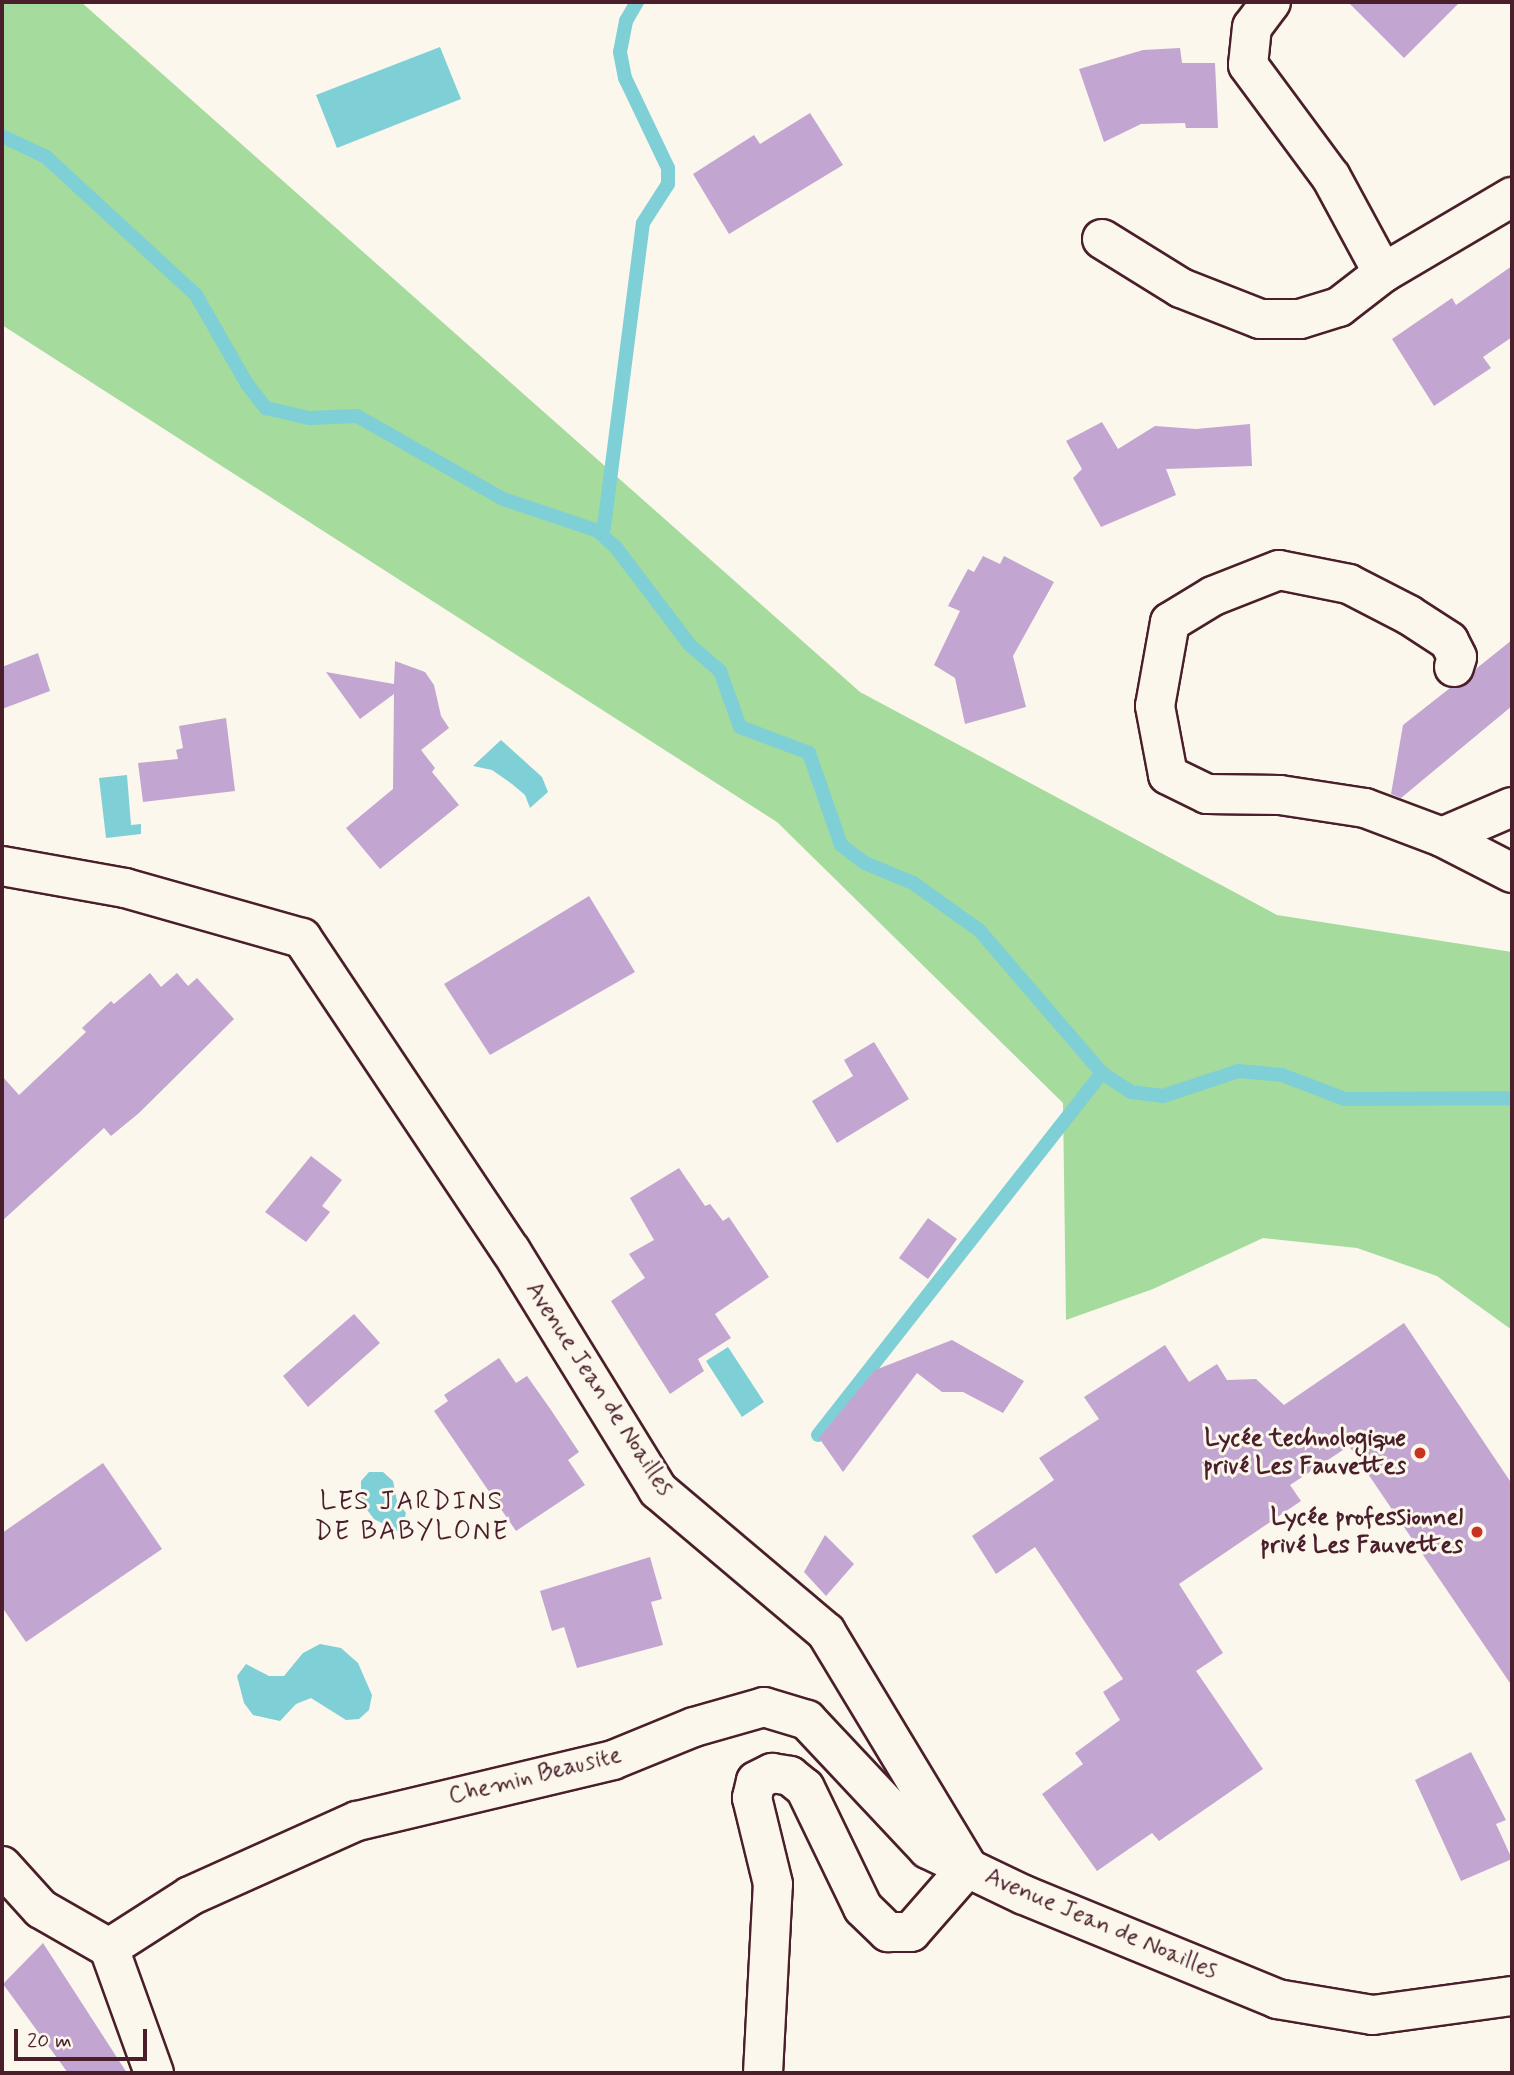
<!DOCTYPE html>
<meta charset="utf-8">
<style>
body{margin:0}
#map{position:relative;width:1514px;height:2075px;overflow:hidden;background:#fbf7ec;font-family:Mynerve,sans-serif}
div>[style]{position:absolute}
.green>*{inset:0;background:#a5db9d}
.water>*{inset:0;background:#7ecfd6}
.stream>*{height:14px;margin:-7px;padding:0 7px;transform-origin:7px;border-radius:7px;background:#7ecfd6}
.building>*{inset:0;background:#c3a5d1}
.roads{filter:drop-shadow(2px 0 #4a1f2b) drop-shadow(-2px 0 #4a1f2b) drop-shadow(0 2px #4a1f2b) drop-shadow(0 -2px #4a1f2b)}
.minor>*{height:38px;margin:-19px;padding:0 19px;transform-origin:19px;border-radius:19px;background:#fbf7ec}
.dots>*{width:19px;height:19px;translate:-50% -50%;box-sizing:border-box;border:4px solid #fbf7ec;border-radius:50%}
span{translate:-50% -50%;white-space:nowrap;text-align:center;line-height:1.15;-webkit-text-stroke:6px #fbf7ec;paint-order:stroke}
.street-label{font-size:24px;color:#4a1f2b}
.poi-label{font-size:24px;color:#4a1f2b;font-weight:700}
.right{translate:-100% -50%;text-align:right}
.neighbourhood-label{font-size:26px;color:#4a1f2b;letter-spacing:2px}
.frame{position:absolute;inset:0;border:4px solid #4a1f2b;pointer-events:none}
.scale{position:absolute;left:14px;top:2029px;width:133px;height:32px;box-sizing:border-box;border:4px solid #4a1f2b;border-top:0;padding-left:9px;font-size:21px;line-height:24px;white-space:nowrap;color:#4a1f2b;-webkit-text-stroke:5px #fbf7ec;paint-order:stroke}
</style>
<div id="map">
<div class="green">
<div style="clip-path:polygon(2px 2px,81px 2px,860px 692px,1277px 915px,1512px 952px,1512px 1330px,1437px 1276px,1357px 1248px,1263px 1238px,1153px 1289px,1066px 1320px,1063px 1103px,777px 822px,2px 325px)"></div>
</div>
<div class="water">
<div style="clip-path:polygon(440px 47px,461px 99px,337px 148px,316px 95px)"></div>
<div style="clip-path:polygon(501px 740px,542px 777px,548px 792px,530px 808px,525px 795px,512px 784px,492px 770px,473px 766px)"></div>
<div style="clip-path:polygon(127px 775px,131px 825px,141px 824px,141px 834px,106px 838px,99px 778px)"></div>
<div style="clip-path:polygon(728px 1347px,764px 1402px,742px 1417px,706px 1361px)"></div>
<div style="clip-path:polygon(369px 1472px,383px 1472px,393px 1481px,397px 1501px,406px 1513px,401px 1533px,374px 1519px,361px 1502px,361px 1481px)"></div>
<div style="clip-path:polygon(320px 1644px,341px 1648px,358px 1663px,372px 1695px,369px 1710px,359px 1719px,346px 1720px,311px 1698px,296px 1704px,280px 1721px,253px 1715px,244px 1703px,237px 1676px,246px 1664px,269px 1676px,284px 1676px,303px 1653px)"></div>
</div>
<div class="stream">
<div style="left:2px;top:136px;width:49px;rotate:25.5deg"></div>
<div style="left:46px;top:157px;width:204px;rotate:42.6deg"></div>
<div style="left:196px;top:295px;width:103px;rotate:60.2deg"></div>
<div style="left:247px;top:384px;width:31px;rotate:52deg"></div>
<div style="left:266px;top:408px;width:44px;rotate:13.1deg"></div>
<div style="left:309px;top:418px;width:48px;rotate:-2.4deg"></div>
<div style="left:357px;top:416px;width:168px;rotate:29.6deg"></div>
<div style="left:503px;top:499px;width:100px;rotate:18.6deg"></div>
<div style="left:598px;top:531px;width:26px;rotate:43deg"></div>
<div style="left:617px;top:549px;width:121px;rotate:52.8deg"></div>
<div style="left:690px;top:645px;width:40px;rotate:41deg"></div>
<div style="left:720px;top:671px;width:59px;rotate:70.3deg"></div>
<div style="left:740px;top:727px;width:74px;rotate:20.6deg"></div>
<div style="left:809px;top:753px;width:97px;rotate:70.8deg"></div>
<div style="left:841px;top:845px;width:30px;rotate:37deg"></div>
<div style="left:865px;top:863px;width:52px;rotate:22.6deg"></div>
<div style="left:913px;top:883px;width:81px;rotate:35.5deg"></div>
<div style="left:979px;top:930px;width:189px;rotate:49.3deg"></div>
<div style="left:1102px;top:1073px;width:35px;rotate:33deg"></div>
<div style="left:1131px;top:1092px;width:32px;rotate:7deg"></div>
<div style="left:1163px;top:1096px;width:79px;rotate:-18.4deg"></div>
<div style="left:1238px;top:1071px;width:44px;rotate:5.2deg"></div>
<div style="left:1282px;top:1075px;width:67px;rotate:20.9deg"></div>
<div style="left:1345px;top:1099px;width:167px;rotate:-0.3deg"></div>
<div style="left:598px;top:531px;width:7px;rotate:-34deg"></div>
<div style="left:604px;top:527px;width:306px;rotate:-82.7deg"></div>
<div style="left:643px;top:223px;width:46px;rotate:-57.3deg"></div>
<div style="left:668px;top:184px;width:16px;rotate:-90deg"></div>
<div style="left:668px;top:168px;width:100px;rotate:-115.5deg"></div>
<div style="left:625px;top:78px;width:26px;rotate:-101deg"></div>
<div style="left:620px;top:52px;width:32px;rotate:-79deg"></div>
<div style="left:626px;top:21px;width:22px;rotate:-60deg"></div>
<div style="left:818px;top:1435px;width:460px;rotate:-51.9deg"></div>
</div>
<div class="building">
<div style="clip-path:polygon(1348px 2px,1460px 2px,1404px 58px)"></div>
<div style="clip-path:polygon(1180px 48px,1182px 63px,1215px 63px,1218px 128px,1186px 128px,1185px 123px,1141px 124px,1104px 142px,1079px 69px,1143px 50px)"></div>
<div style="clip-path:polygon(810px 113px,843px 165px,729px 234px,693px 174px,754px 135px,760px 144px)"></div>
<div style="clip-path:polygon(1512px 266px,1512px 337px,1483px 357px,1491px 368px,1434px 406px,1392px 339px,1452px 298px,1456px 305px)"></div>
<div style="clip-path:polygon(1102px 422px,1118px 449px,1155px 426px,1196px 429px,1250px 424px,1252px 466px,1166px 469px,1176px 495px,1101px 527px,1073px 478px,1082px 469px,1066px 441px)"></div>
<div style="clip-path:polygon(983px 556px,1000px 564px,1004px 556px,1054px 582px,1013px 656px,1026px 707px,965px 724px,955px 678px,934px 665px,960px 611px,948px 606px,968px 569px,974px 572px)"></div>
<div style="clip-path:polygon(1512px 640px,1512px 706px,1401px 798px,1391px 794px,1403px 725px,1450px 688px,1468px 683px,1477px 668px)"></div>
<div style="clip-path:polygon(38px 653px,50px 691px,2px 709px,2px 667px)"></div>
<div style="clip-path:polygon(395px 661px,425px 672px,434px 685px,441px 716px,449px 728px,421px 750px,435px 768px,432px 772px,459px 805px,380px 869px,346px 828px,393px 789px,394px 694px,360px 719px,326px 672px,394px 684px)"></div>
<div style="clip-path:polygon(226px 718px,235px 791px,143px 802px,138px 763px,178px 759px,176px 750px,183px 748px,179px 726px)"></div>
<div style="clip-path:polygon(589px 896px,635px 972px,490px 1055px,444px 984px)"></div>
<div style="clip-path:polygon(150px 973px,161px 987px,177px 973px,188px 986px,197px 978px,234px 1019px,139px 1113px,111px 1136px,104px 1128px,2px 1221px,2px 1076px,19px 1095px,86px 1032px,82px 1028px,111px 1001px,114px 1004px)"></div>
<div style="clip-path:polygon(874px 1042px,909px 1099px,837px 1143px,812px 1101px,853px 1076px,844px 1060px)"></div>
<div style="clip-path:polygon(311px 1156px,342px 1180px,322px 1206px,330px 1212px,306px 1242px,265px 1212px)"></div>
<div style="clip-path:polygon(679px 1168px,705px 1206px,710px 1204px,723px 1221px,729px 1217px,769px 1277px,715px 1314px,731px 1338px,698px 1359px,704px 1371px,670px 1394px,611px 1301px,645px 1278px,629px 1254px,654px 1240px,630px 1198px)"></div>
<div style="clip-path:polygon(928px 1218px,957px 1239px,928px 1279px,899px 1258px)"></div>
<div style="clip-path:polygon(354px 1314px,380px 1343px,308px 1407px,283px 1376px)"></div>
<div style="clip-path:polygon(1404px 1323px,1512px 1484px,1512px 1686px,1349px 1446px,1290px 1485px,1301px 1501px,1179px 1584px,1223px 1653px,1196px 1671px,1263px 1769px,1159px 1841px,1152px 1833px,1097px 1871px,1042px 1794px,1083px 1764px,1075px 1753px,1120px 1720px,1103px 1692px,1123px 1679px,1035px 1547px,996px 1574px,972px 1536px,1054px 1480px,1039px 1458px,1099px 1419px,1084px 1397px,1165px 1345px,1189px 1382px,1217px 1364px,1227px 1380px,1256px 1379px,1284px 1405px)"></div>
<div style="clip-path:polygon(952px 1340px,1024px 1381px,1003px 1413px,963px 1392px,942px 1392px,917px 1373px,843px 1472px,819px 1438px,875px 1370px)"></div>
<div style="clip-path:polygon(499px 1358px,516px 1383px,527px 1376px,551px 1410px,579px 1452px,568px 1460px,585px 1485px,516px 1531px,434px 1411px,448px 1401px,444px 1395px)"></div>
<div style="clip-path:polygon(103px 1463px,162px 1549px,26px 1642px,2px 1607px,2px 1533px)"></div>
<div style="clip-path:polygon(825px 1535px,854px 1564px,826px 1596px,804px 1572px)"></div>
<div style="clip-path:polygon(650px 1557px,662px 1599px,651px 1602px,663px 1645px,577px 1668px,564px 1627px,552px 1631px,540px 1591px)"></div>
<div style="clip-path:polygon(1471px 1752px,1506px 1820px,1496px 1824px,1512px 1859px,1461px 1881px,1415px 1780px)"></div>
<div style="clip-path:polygon(43px 1943px,127px 2073px,68px 2073px,3px 1984px)"></div>
</div>
<div class="roads">
<div class="minor">
<div style="left:1271px;top:2px;width:31px;rotate:127deg"></div>
<div style="left:1252px;top:27px;width:38px;rotate:96deg"></div>
<div style="left:1248px;top:65px;width:139px;rotate:53.5deg"></div>
<div style="left:1331px;top:177px;width:109px;rotate:61.6deg"></div>
<div style="left:1102px;top:239px;width:93px;rotate:31.8deg"></div>
<div style="left:1181px;top:288px;width:85px;rotate:21.4deg"></div>
<div style="left:1260px;top:319px;width:40px"></div>
<div style="left:1300px;top:319px;width:41px;rotate:-17.1deg"></div>
<div style="left:1339px;top:307px;width:56px;rotate:-37.7deg"></div>
<div style="left:1383px;top:273px;width:150px;rotate:-30.5deg"></div>
<div style="left:1454px;top:667px;width:10px;rotate:-73deg"></div>
<div style="left:1457px;top:657px;width:18px;rotate:-117deg"></div>
<div style="left:1449px;top:641px;width:48px;rotate:-147deg"></div>
<div style="left:1409px;top:615px;width:68px;rotate:-152.7deg"></div>
<div style="left:1349px;top:584px;width:71px;rotate:-168.7deg"></div>
<div style="left:1279px;top:570px;width:71px;rotate:158.5deg"></div>
<div style="left:1213px;top:596px;width:50px;rotate:148.8deg"></div>
<div style="left:1170px;top:622px;width:85px;rotate:100.1deg"></div>
<div style="left:1155px;top:706px;width:70px;rotate:79.3deg"></div>
<div style="left:1168px;top:775px;width:43px;rotate:26deg"></div>
<div style="left:1207px;top:794px;width:73px;rotate:0.8deg"></div>
<div style="left:1280px;top:795px;width:86px;rotate:8.7deg"></div>
<div style="left:1365px;top:808px;width:82px;rotate:20.6deg"></div>
<div style="left:1442px;top:837px;width:79px;rotate:27.2deg"></div>
<div style="left:1442px;top:837px;width:76px;rotate:-23.2deg"></div>
<div style="left:2px;top:866px;width:125px;rotate:10.1deg"></div>
<div style="left:125px;top:888px;width:184px;rotate:15.8deg"></div>
<div style="left:302px;top:938px;width:376px;rotate:56.3deg"></div>
<div style="left:511px;top:1251px;width:281px;rotate:58.4deg"></div>
<div style="left:658px;top:1490px;width:220px;rotate:40.2deg"></div>
<div style="left:826px;top:1632px;width:275px;rotate:58.9deg"></div>
<div style="left:2px;top:1866px;width:58px;rotate:47.8deg"></div>
<div style="left:41px;top:1909px;width:78px;rotate:29.8deg"></div>
<div style="left:109px;top:1948px;width:133px;rotate:70.2deg"></div>
<div style="left:109px;top:1948px;width:96px;rotate:-32.7deg"></div>
<div style="left:190px;top:1896px;width:183px;rotate:-24.2deg"></div>
<div style="left:357px;top:1821px;width:263px;rotate:-13.4deg"></div>
<div style="left:613px;top:1760px;width:87px;rotate:-22.2deg"></div>
<div style="left:694px;top:1727px;width:73px;rotate:-15.9deg"></div>
<div style="left:764px;top:1707px;width:45px;rotate:16.8deg"></div>
<div style="left:807px;top:1720px;width:177px;rotate:46.8deg"></div>
<div style="left:928px;top:1849px;width:106px;rotate:25.6deg"></div>
<div style="left:1024px;top:1895px;width:274px;rotate:22.3deg"></div>
<div style="left:1277px;top:1999px;width:97px;rotate:9.5deg"></div>
<div style="left:1373px;top:2015px;width:140px;rotate:-7.8deg"></div>
<div style="left:763px;top:2073px;width:189px;rotate:-87deg"></div>
<div style="left:773px;top:1884px;width:89px;rotate:-103.7deg"></div>
<div style="left:752px;top:1798px;width:17px;rotate:-77deg"></div>
<div style="left:756px;top:1781px;width:18px;rotate:-27deg"></div>
<div style="left:772px;top:1773px;width:18px;rotate:9deg"></div>
<div style="left:790px;top:1776px;width:19px;rotate:39deg"></div>
<div style="left:805px;top:1788px;width:133px;rotate:64.2deg"></div>
<div style="left:863px;top:1908px;width:35px;rotate:44deg"></div>
<div style="left:888px;top:1932px;width:23px"></div>
<div style="left:911px;top:1932px;width:86px;rotate:-48.8deg"></div>
</div>
</div>
<div class="dots">
<div style="left:1420px;top:1453px;background:#c8321e"></div>
<div style="left:1477px;top:1532px;background:#c8321e"></div>
</div>
<div class="street-label">
<span style="left:599px;top:1389px;rotate:57deg">Avenue Jean de Noailles</span>
<span style="left:535px;top:1776px;rotate:-14deg">Chemin Beausite</span>
<span style="left:1101px;top:1924px;rotate:23deg">Avenue Jean de Noailles</span>
</div>
<div class="poi-label">
<span class="right" style="left:1406px;top:1453px">Lycée technologique<br>privé Les Fauvettes</span>
<span class="right" style="left:1463px;top:1532px">Lycée professionnel<br>privé Les Fauvettes</span>
</div>
<div class="neighbourhood-label">
<span style="left:412px;top:1518px">LES JARDINS<br>DE BABYLONE</span>
</div>
<div class="frame"></div>
<div class="scale">20 m</div>
</div>
